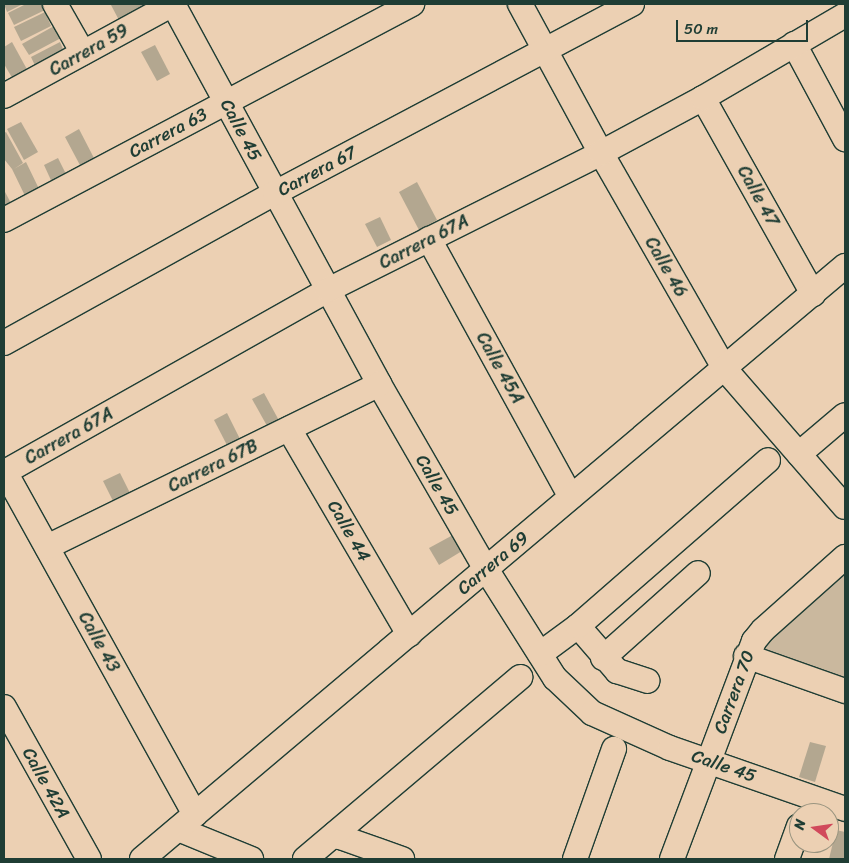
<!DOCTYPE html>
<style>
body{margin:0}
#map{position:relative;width:849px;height:863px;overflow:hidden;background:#ecd0b3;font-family:Sriracha,sans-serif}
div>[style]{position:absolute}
.green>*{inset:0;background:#cab89e}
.building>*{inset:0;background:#b3a790}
.roads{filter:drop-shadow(1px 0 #1f3d34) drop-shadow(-1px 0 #1f3d34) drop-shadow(0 1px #1f3d34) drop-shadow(0 -1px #1f3d34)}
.minor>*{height:24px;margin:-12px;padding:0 12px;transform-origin:12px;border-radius:12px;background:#ecd0b3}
span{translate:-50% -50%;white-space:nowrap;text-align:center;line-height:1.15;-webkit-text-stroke:4px #ecd0b3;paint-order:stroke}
.street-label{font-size:18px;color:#1f3d34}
.frame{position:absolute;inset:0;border:5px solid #1f3d34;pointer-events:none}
.north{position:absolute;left:789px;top:803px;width:50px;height:50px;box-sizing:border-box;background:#ecd0b3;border:1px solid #9a9580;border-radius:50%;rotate:284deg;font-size:14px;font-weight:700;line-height:20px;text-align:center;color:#1f3d34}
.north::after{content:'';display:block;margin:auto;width:18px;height:22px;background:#d1495b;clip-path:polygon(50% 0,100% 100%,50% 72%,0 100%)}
.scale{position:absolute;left:676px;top:20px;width:132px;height:22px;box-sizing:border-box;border:2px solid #1f3d34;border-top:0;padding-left:6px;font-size:15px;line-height:18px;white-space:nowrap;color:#1f3d34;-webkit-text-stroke:4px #ecd0b3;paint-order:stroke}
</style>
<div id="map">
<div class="green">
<div style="clip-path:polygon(845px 557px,845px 691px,746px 656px)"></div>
</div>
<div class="building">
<div style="clip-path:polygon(4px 4px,23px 4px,7px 12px)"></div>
<div style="clip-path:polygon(26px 4px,42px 4px,45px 10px,14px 25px,8px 13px)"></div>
<div style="clip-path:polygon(115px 4px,156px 4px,121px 24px,111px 5px)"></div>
<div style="clip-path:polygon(45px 12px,51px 26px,21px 41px,14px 27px)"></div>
<div style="clip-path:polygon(54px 26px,61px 38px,29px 55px,22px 44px)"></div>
<div style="clip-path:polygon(12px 42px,29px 73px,14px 81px,4px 64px,4px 47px)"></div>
<div style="clip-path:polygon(60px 42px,67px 58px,38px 72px,31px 57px)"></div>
<div style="clip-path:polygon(155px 45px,170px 74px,157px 81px,141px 52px)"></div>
<div style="clip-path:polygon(21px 122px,38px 152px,24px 160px,7px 129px)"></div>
<div style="clip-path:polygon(79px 129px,96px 162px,82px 169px,65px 137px)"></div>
<div style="clip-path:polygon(6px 132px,23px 163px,14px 169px,26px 162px,41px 193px,27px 200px,12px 169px,4px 159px,4px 133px)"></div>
<div style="clip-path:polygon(58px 158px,70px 182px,55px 189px,44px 165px)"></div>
<div style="clip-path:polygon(417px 182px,437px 220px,419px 230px,399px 192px)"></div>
<div style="clip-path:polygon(4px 190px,13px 207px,4px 212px)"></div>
<div style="clip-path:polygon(380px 217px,391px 240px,377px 247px,365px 224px)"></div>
<div style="clip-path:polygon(264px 393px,282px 426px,271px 433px,252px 399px)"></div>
<div style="clip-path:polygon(227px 413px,243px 445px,230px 451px,214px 420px)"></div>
<div style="clip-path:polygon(120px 473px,135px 503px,118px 511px,103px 481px)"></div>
<div style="clip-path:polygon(453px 535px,462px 551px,439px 565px,429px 548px)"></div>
<div style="clip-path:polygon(810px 742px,826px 746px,815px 782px,799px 777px)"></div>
<div style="clip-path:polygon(836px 830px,845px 832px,845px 859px,829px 859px)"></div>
</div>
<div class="roads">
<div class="minor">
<div style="left:55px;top:4px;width:56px;rotate:60.3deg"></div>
<div style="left:173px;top:4px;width:432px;rotate:61.5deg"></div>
<div style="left:379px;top:384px;width:214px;rotate:60deg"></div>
<div style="left:486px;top:569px;width:129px;rotate:57.7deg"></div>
<div style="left:555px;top:678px;width:51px;rotate:43.4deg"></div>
<div style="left:592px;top:713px;width:85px;rotate:24.2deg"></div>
<div style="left:670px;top:748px;width:185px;rotate:19.2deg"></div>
<div style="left:520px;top:4px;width:170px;rotate:61.5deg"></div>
<div style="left:601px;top:153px;width:248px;rotate:60.2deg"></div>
<div style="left:724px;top:368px;width:184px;rotate:49deg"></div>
<div style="left:794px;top:44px;width:108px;rotate:61.8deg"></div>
<div style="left:4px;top:96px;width:192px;rotate:-28.6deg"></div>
<div style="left:703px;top:98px;width:225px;rotate:60.7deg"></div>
<div style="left:4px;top:220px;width:462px;rotate:-27.9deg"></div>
<div style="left:429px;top:239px;width:294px;rotate:61.2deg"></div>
<div style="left:4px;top:343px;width:310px;rotate:-29deg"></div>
<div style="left:275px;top:193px;width:404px;rotate:-27.9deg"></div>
<div style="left:289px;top:429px;width:238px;rotate:59.7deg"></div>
<div style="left:799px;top:454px;width:60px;rotate:-40.3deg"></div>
<div style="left:4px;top:470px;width:394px;rotate:61deg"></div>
<div style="left:5px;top:472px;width:371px;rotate:-29.4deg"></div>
<div style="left:328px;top:290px;width:305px;rotate:-26.6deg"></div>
<div style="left:601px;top:153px;width:116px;rotate:-28.3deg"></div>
<div style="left:703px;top:98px;width:164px;rotate:-30.3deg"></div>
<div style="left:47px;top:547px;width:370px;rotate:-26.1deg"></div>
<div style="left:578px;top:626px;width:60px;rotate:49.1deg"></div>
<div style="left:617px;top:671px;width:32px;rotate:18deg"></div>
<div style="left:540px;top:654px;width:47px;rotate:-36.4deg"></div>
<div style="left:578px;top:626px;width:252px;rotate:-41.1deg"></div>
<div style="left:746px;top:656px;width:105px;rotate:19.5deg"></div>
<div style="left:603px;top:658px;width:127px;rotate:-41.8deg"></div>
<div style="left:4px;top:707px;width:174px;rotate:60.8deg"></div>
<div style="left:178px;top:829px;width:79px;rotate:22.3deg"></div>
<div style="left:336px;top:833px;width:6px;rotate:45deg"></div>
<div style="left:340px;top:837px;width:66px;rotate:19.5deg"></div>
<div style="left:142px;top:859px;width:920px;rotate:-40.15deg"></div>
<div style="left:305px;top:859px;width:282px;rotate:-40.2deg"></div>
<div style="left:575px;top:859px;width:117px;rotate:-70.5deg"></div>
<div style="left:672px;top:859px;width:233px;rotate:-69.4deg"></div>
<div style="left:754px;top:641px;width:14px;rotate:-51deg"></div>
<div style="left:763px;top:630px;width:110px;rotate:-41.7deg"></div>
<div style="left:787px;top:859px;width:35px;rotate:-70deg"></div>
</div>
</div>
<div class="street-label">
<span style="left:89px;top:50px;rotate:-29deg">Carrera 59</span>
<span style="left:241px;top:130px;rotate:62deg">Calle 45</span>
<span style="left:168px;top:133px;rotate:-28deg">Carrera 63</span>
<span style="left:317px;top:171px;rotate:-28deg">Carrera 67</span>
<span style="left:758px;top:196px;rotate:61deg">Calle 47</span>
<span style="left:424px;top:242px;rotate:-27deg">Carrera 67A</span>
<span style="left:666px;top:267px;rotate:60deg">Calle 46</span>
<span style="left:500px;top:368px;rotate:61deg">Calle 45A</span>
<span style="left:69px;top:436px;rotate:-29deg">Carrera 67A</span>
<span style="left:213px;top:466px;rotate:-26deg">Carrera 67B</span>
<span style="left:437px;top:485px;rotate:60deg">Calle 45</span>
<span style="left:349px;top:531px;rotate:60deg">Calle 44</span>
<span style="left:493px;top:563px;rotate:-40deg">Carrera 69</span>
<span style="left:99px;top:642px;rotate:61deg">Calle 43</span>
<span style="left:734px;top:692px;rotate:-70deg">Carrera 70</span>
<span style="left:724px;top:766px;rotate:19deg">Calle 45</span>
<span style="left:46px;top:783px;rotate:61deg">Calle 42A</span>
</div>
<div class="frame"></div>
<div class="north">N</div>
<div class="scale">50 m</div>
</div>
